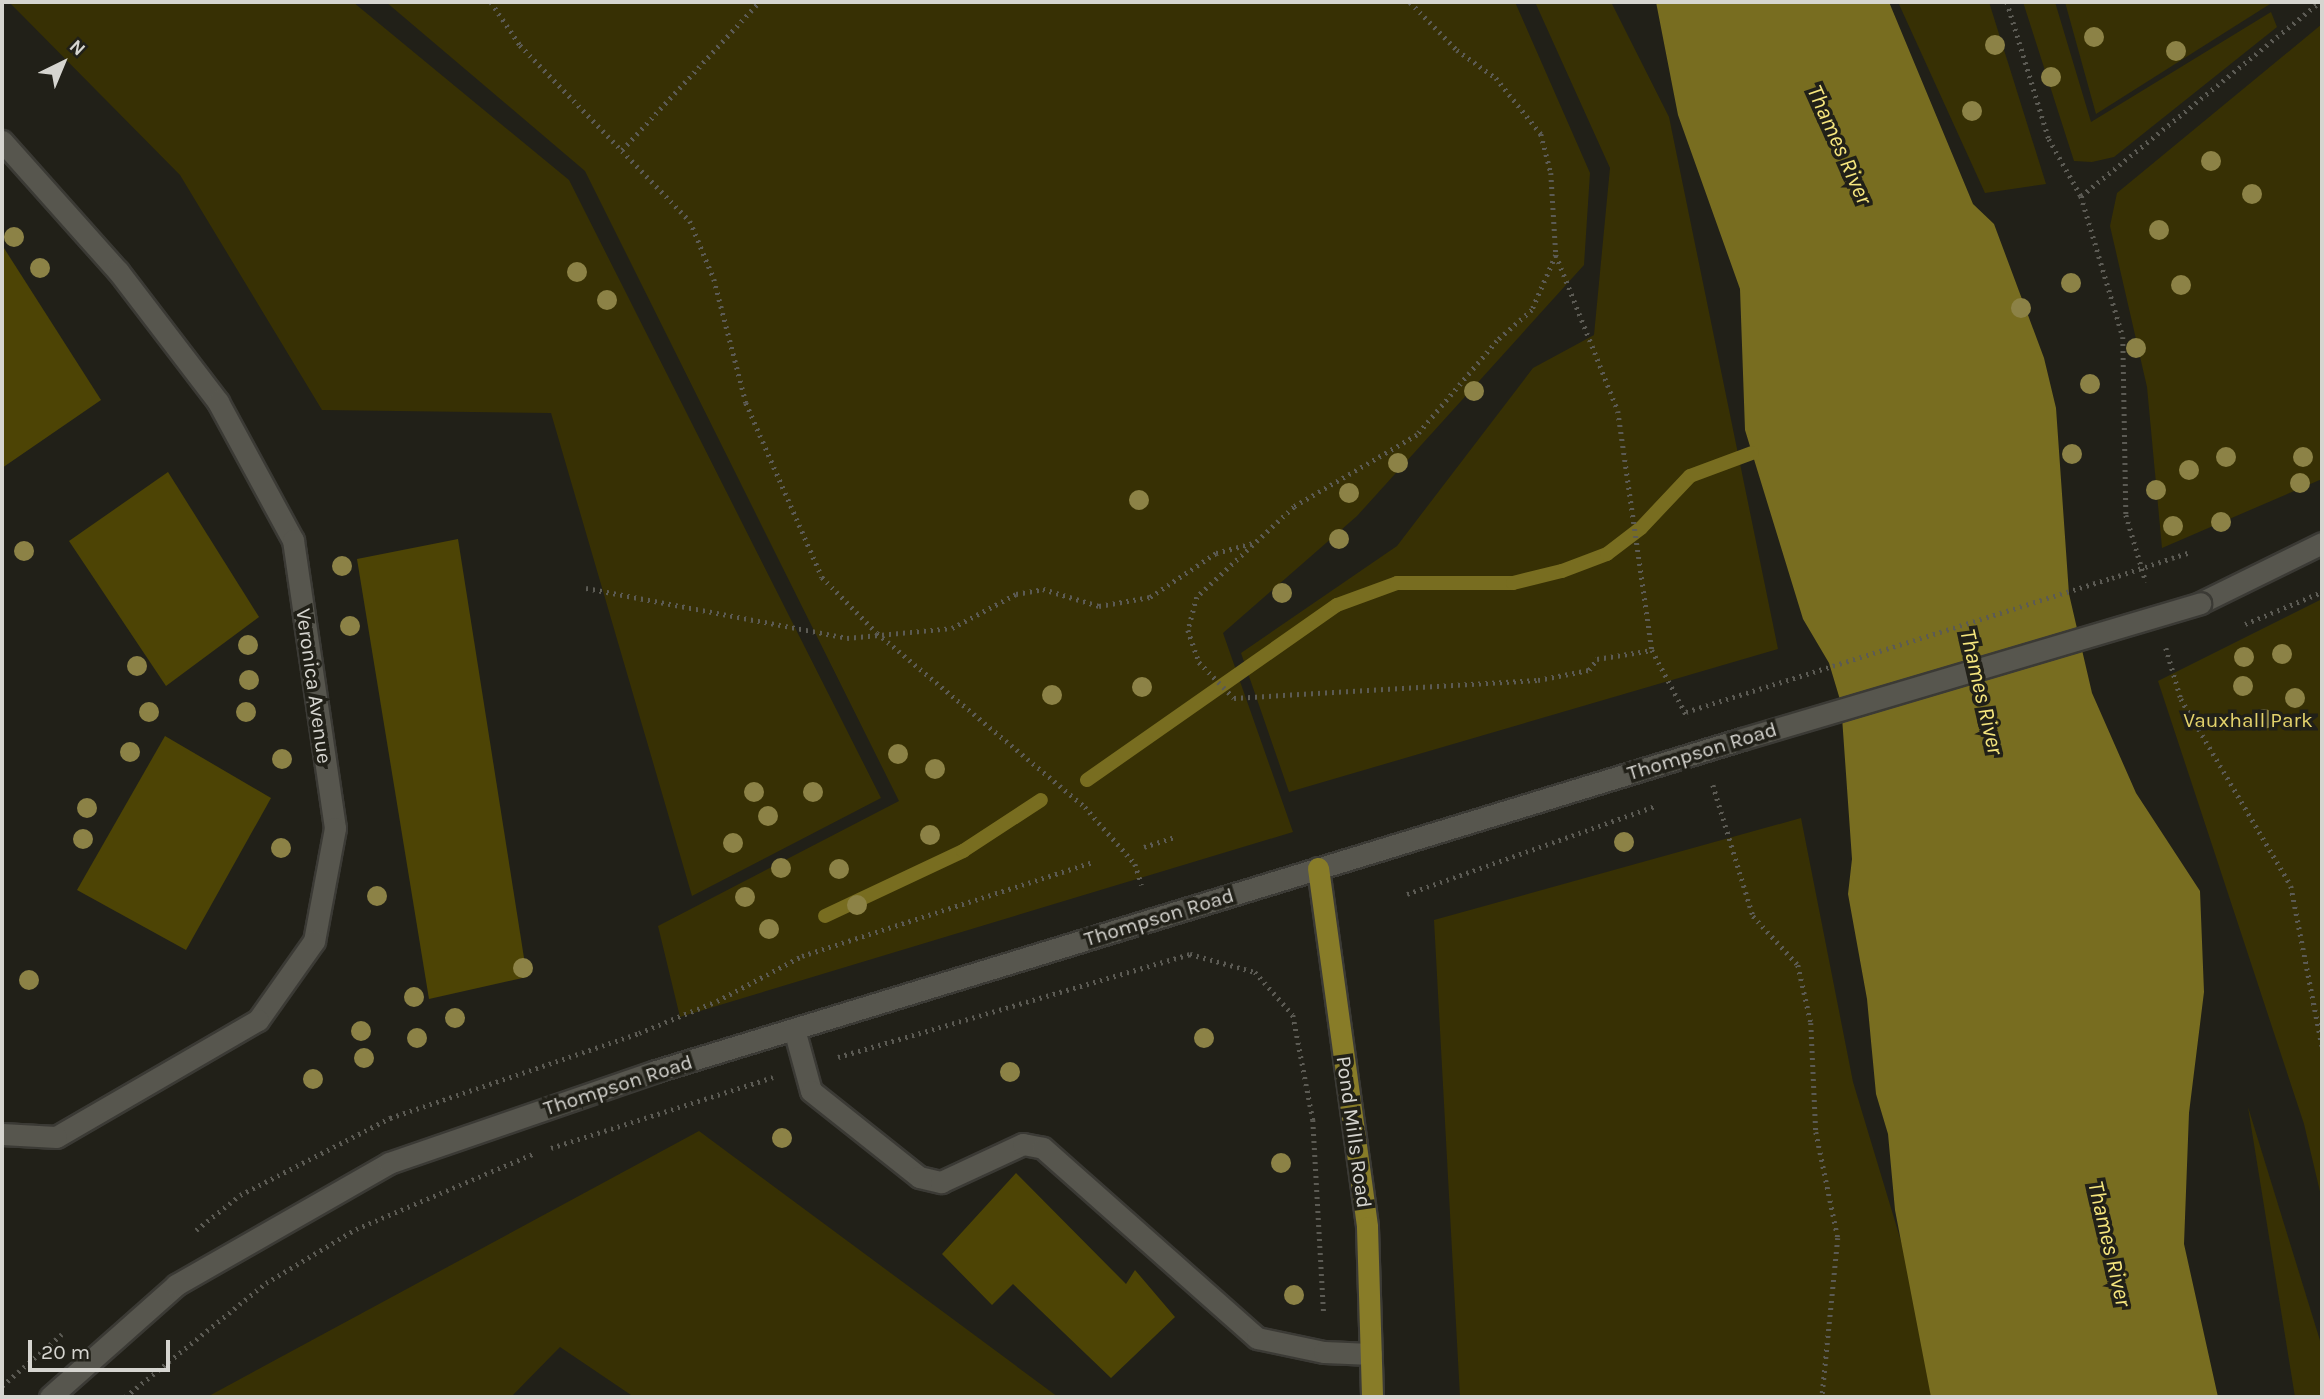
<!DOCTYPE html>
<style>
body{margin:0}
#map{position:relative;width:2324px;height:1399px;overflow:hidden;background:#212018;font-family:Karla,sans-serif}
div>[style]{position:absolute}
.green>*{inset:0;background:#373004}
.water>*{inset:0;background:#786d20}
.stream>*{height:14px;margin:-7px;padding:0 7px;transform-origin:7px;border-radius:7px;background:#786d20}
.building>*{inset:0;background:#4d4405}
.path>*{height:4.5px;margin-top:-2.25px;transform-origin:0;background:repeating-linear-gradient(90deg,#5c5b54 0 2px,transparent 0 7px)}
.roads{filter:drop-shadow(2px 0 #3b3a35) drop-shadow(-2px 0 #3b3a35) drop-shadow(0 2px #3b3a35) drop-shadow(0 -2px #3b3a35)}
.minor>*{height:21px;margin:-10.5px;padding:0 10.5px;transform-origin:10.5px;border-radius:10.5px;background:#57564e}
.major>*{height:21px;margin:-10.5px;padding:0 10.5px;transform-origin:10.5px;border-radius:10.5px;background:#887c28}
.path-bridge>*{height:4.5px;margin-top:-2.25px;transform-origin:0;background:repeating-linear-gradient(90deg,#5c5b54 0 2px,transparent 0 7px)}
.bridges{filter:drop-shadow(2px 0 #3b3a35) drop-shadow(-2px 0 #3b3a35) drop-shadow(0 2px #3b3a35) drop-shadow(0 -2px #3b3a35)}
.minor-bridge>*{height:21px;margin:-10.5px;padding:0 10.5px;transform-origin:10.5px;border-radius:10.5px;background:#57564e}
.trees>*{width:20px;height:20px;margin:-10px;border-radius:50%;background:#8c8246}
span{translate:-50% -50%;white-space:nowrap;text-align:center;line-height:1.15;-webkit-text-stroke:7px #212018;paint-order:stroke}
.street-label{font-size:21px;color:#d6d5d0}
.park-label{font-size:21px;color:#e3d26b}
.water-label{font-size:23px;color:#f6e67e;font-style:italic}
.frame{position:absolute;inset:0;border:4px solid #d6d5d0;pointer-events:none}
.north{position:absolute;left:28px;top:28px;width:70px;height:70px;-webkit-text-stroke:5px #212018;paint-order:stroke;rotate:43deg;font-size:19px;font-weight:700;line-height:28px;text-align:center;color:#d6d5d0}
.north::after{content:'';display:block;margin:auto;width:24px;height:32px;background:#d6d5d0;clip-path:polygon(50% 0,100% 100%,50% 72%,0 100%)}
.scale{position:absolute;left:28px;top:1340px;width:142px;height:32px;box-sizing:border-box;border:4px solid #d6d5d0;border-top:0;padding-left:9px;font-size:21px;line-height:24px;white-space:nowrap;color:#d6d5d0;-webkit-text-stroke:5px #212018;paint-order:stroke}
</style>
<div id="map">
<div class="green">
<div style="clip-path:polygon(9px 2px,353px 2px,569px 180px,881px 798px,692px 896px,551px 413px,322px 410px,180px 175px)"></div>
<div style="clip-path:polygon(386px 2px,1515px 2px,1590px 173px,1584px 265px,1357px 516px,1223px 633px,1293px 832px,680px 1017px,658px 926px,899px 801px,585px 171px)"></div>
<div style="clip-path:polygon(1535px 2px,1611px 2px,1669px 117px,1778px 649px,1289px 792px,1241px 653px,1397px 546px,1533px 368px,1594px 335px,1610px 168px)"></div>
<div style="clip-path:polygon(1898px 2px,1989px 2px,2046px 184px,1985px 193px)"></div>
<div style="clip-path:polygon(2023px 2px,2055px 2px,2091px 122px,2271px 12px,2277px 27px,2114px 157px,2092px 162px,2074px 161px)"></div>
<div style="clip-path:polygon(2065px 2px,2269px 2px,2270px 4px,2096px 114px)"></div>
<div style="clip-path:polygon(2322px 24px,2322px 479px,2162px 548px,2147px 387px,2110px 226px,2117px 193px)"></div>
<div style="clip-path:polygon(2322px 599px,2322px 1200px,2304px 1124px,2158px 681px)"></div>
<div style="clip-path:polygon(1801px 818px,1853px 1082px,1948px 1397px,1460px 1397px,1434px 920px)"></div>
<div style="clip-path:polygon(2248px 1107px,2322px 1347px,2322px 1397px,2295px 1397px)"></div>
<div style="clip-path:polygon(699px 1131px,1058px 1397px,634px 1397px,560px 1347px,511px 1397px,207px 1397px)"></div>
</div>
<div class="water">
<div style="clip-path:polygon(1656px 2px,1889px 2px,1973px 204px,1994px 224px,2044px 358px,2056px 408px,2069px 594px,2092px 693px,2136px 793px,2200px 891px,2204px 992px,2189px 1113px,2184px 1244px,2218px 1397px,1931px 1397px,1895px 1210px,1888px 1134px,1876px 1094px,1867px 999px,1848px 894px,1852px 859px,1841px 703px,1829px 663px,1803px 619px,1745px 430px,1740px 289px,1678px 115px)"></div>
</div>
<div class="stream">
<div style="left:1087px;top:780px;width:305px;rotate:-35deg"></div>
<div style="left:1337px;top:605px;width:64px;rotate:-20.1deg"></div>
<div style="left:1397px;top:583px;width:116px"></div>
<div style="left:1513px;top:583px;width:50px;rotate:-13.8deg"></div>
<div style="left:1562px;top:571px;width:48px;rotate:-20.7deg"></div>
<div style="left:1607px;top:554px;width:43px;rotate:-37.4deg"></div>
<div style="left:1641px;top:528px;width:71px;rotate:-46.7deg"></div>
<div style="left:1690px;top:476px;width:66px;rotate:-20.4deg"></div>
<div style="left:825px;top:916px;width:153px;rotate:-25.2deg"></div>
<div style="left:963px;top:851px;width:93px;rotate:-33.2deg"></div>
</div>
<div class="building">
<div style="clip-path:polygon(2px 245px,101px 400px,2px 468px)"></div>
<div style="clip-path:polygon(168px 472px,259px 617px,166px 686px,69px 541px)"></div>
<div style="clip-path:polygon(458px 539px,527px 977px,429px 999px,357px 559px)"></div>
<div style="clip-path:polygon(165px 736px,271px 798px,186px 950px,77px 890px)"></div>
<div style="clip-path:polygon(1016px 1173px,1126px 1284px,1135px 1270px,1175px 1317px,1111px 1378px,1013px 1284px,992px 1305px,942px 1254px)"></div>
</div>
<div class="path">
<div style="left:491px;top:2px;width:52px;rotate:56deg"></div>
<div style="left:520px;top:45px;width:245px;rotate:46deg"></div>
<div style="left:690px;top:221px;width:63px;rotate:67.5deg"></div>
<div style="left:714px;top:279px;width:128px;rotate:75.5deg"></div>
<div style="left:746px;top:403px;width:190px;rotate:66.4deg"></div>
<div style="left:822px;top:577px;width:78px;rotate:45.5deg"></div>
<div style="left:877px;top:633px;width:271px;rotate:39.9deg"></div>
<div style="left:1085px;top:807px;width:76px;rotate:48.7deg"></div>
<div style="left:1135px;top:864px;width:22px;rotate:72deg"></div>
<div style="left:1410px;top:2px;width:67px;rotate:45.6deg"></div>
<div style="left:1457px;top:50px;width:48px;rotate:35.7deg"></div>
<div style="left:1496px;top:78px;width:72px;rotate:51.2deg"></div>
<div style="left:1541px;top:134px;width:40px;rotate:75.6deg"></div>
<div style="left:1551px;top:173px;width:82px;rotate:86.5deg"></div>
<div style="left:1556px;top:255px;width:168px;rotate:68.3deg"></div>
<div style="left:1618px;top:411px;width:241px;rotate:81.9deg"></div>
<div style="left:2007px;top:2px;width:143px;rotate:73deg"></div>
<div style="left:2049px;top:139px;width:65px;rotate:60.7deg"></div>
<div style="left:2081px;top:196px;width:147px;rotate:73.4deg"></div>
<div style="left:2123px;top:337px;width:178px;rotate:89deg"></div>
<div style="left:2126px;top:515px;width:70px;rotate:73.4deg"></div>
<div style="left:622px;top:150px;width:202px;rotate:-47.2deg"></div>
<div style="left:2081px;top:196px;width:308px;rotate:-39.1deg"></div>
<div style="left:1556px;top:255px;width:60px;rotate:113.6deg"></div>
<div style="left:1532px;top:310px;width:47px;rotate:138.5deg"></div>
<div style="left:1497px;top:341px;width:123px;rotate:130.4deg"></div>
<div style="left:1417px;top:435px;width:143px;rotate:149.7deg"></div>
<div style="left:1294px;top:507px;width:132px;rotate:137.1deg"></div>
<div style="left:1197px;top:597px;width:34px;rotate:105deg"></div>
<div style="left:1188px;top:630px;width:34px;rotate:71deg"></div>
<div style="left:1199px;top:662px;width:50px;rotate:45.8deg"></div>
<div style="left:1234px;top:698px;width:305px;rotate:-3.4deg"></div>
<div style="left:1538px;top:680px;width:52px;rotate:-11.1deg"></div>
<div style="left:1589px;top:670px;width:14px;rotate:-54deg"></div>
<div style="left:1597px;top:659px;width:56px;rotate:-9.3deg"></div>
<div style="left:1652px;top:650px;width:77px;rotate:62.1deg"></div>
<div style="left:2172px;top:558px;width:20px;rotate:-18deg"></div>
<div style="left:586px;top:588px;width:266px;rotate:10.8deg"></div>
<div style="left:847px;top:638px;width:105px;rotate:-5.4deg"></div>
<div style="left:952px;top:628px;width:72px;rotate:-28deg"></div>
<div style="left:1016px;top:594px;width:27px;rotate:-10deg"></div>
<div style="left:1043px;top:589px;width:59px;rotate:16.9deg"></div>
<div style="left:1099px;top:606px;width:52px;rotate:-10deg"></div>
<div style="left:1150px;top:597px;width:79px;rotate:-33.7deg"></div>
<div style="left:1216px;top:553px;width:38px;rotate:-15deg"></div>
<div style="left:2245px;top:624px;width:83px;rotate:-22.6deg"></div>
<div style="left:2166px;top:648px;width:53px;rotate:73.6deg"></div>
<div style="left:2181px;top:699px;width:217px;rotate:59.5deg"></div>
<div style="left:2291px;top:886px;width:163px;rotate:79deg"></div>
<div style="left:1686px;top:712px;width:447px;rotate:-17.5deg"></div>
<div style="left:1713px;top:785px;width:137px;rotate:73deg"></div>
<div style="left:1753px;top:916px;width:67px;rotate:47.4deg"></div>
<div style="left:1798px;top:965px;width:59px;rotate:77.4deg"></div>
<div style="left:1811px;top:1023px;width:109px;rotate:87.4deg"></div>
<div style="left:1816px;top:1132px;width:108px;rotate:78.3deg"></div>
<div style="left:1838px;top:1238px;width:160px;rotate:95.7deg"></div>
<div style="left:1144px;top:847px;width:32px;rotate:-18deg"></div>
<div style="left:1407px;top:894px;width:263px;rotate:-19.5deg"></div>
<div style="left:838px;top:1057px;width:367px;rotate:-16.3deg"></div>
<div style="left:1190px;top:954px;width:67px;rotate:15.5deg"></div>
<div style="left:1255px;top:972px;width:57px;rotate:48.5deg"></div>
<div style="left:1293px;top:1015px;width:107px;rotate:79.2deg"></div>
<div style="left:1313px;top:1120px;width:196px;rotate:86.8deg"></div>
<div style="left:551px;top:1148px;width:233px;rotate:-17.7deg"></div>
<div style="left:196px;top:1230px;width:56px;rotate:-38.5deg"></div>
<div style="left:240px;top:1195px;width:169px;rotate:-27.2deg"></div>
<div style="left:390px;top:1118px;width:263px;rotate:-18.8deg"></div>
<div style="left:639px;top:1033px;width:84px;rotate:-22.3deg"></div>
<div style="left:717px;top:1001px;width:96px;rotate:-27.9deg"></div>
<div style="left:802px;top:956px;width:306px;rotate:-17.9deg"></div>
<div style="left:2px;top:1386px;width:79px;rotate:-40.9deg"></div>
<div style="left:125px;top:1397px;width:181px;rotate:-39deg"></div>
<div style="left:266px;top:1283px;width:105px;rotate:-31deg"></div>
<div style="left:356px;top:1229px;width:192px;rotate:-23deg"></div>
</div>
<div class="roads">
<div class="minor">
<div style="left:2px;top:141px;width:174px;rotate:48.3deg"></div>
<div style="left:118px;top:271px;width:165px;rotate:52.6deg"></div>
<div style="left:218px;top:402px;width:157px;rotate:61.5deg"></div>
<div style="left:293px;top:540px;width:291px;rotate:81.7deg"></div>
<div style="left:335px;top:828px;width:115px;rotate:100.5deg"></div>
<div style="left:314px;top:941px;width:97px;rotate:125.3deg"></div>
<div style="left:258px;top:1020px;width:233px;rotate:149.9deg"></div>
<div style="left:56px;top:1137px;width:54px;rotate:-176.8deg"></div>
<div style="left:2200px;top:603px;width:136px;rotate:-26.2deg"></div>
<div style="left:794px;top:1029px;width:64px;rotate:74.7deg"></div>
<div style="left:811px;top:1091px;width:138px;rotate:38.5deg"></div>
<div style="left:919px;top:1177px;width:23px;rotate:13deg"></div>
<div style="left:941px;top:1182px;width:90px;rotate:-24.9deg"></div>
<div style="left:1023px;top:1144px;width:20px;rotate:11deg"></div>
<div style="left:1043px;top:1148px;width:286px;rotate:41.6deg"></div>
<div style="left:1257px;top:1338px;width:68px;rotate:11.8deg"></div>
<div style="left:1324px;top:1352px;width:47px;rotate:2.4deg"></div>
<div style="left:50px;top:1397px;width:169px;rotate:-41.6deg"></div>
<div style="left:176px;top:1285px;width:245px;rotate:-29.8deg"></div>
<div style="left:389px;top:1163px;width:282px;rotate:-19deg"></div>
<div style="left:656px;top:1071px;width:1136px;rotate:-17deg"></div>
</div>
<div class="major">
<div style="left:1318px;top:868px;width:362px;rotate:82.2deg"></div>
<div style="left:1367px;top:1227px;width:170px;rotate:88.3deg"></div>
</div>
</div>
<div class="path-bridge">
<div style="left:2112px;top:578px;width:63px;rotate:-18.4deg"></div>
</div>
<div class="bridges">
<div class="minor-bridge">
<div style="left:1742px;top:739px;width:478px;rotate:-16.5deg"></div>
</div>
</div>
<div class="trees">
<div style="left:2094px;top:37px"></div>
<div style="left:1995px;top:45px"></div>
<div style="left:2176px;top:51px"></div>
<div style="left:2051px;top:77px"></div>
<div style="left:1972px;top:111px"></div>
<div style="left:2211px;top:161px"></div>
<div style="left:2252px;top:194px"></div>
<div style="left:2159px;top:230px"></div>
<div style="left:14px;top:237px"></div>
<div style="left:40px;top:268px"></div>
<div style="left:577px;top:272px"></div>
<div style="left:2071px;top:283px"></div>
<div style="left:2181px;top:285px"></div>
<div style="left:607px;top:300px"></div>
<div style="left:2021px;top:308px"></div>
<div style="left:2136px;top:348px"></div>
<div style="left:2090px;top:384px"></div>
<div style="left:1474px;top:391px"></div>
<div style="left:2072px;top:454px"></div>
<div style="left:2226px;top:457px"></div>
<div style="left:2303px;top:457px"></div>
<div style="left:1398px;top:463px"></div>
<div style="left:2189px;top:470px"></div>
<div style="left:2300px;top:483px"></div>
<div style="left:2156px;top:490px"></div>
<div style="left:1349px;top:493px"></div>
<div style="left:1139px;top:500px"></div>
<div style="left:2221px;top:522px"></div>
<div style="left:2173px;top:526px"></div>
<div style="left:1339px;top:539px"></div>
<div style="left:24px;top:551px"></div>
<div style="left:342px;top:566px"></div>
<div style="left:1282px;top:593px"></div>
<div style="left:350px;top:626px"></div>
<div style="left:248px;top:645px"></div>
<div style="left:2282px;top:654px"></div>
<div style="left:2244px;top:657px"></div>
<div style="left:137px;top:666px"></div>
<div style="left:249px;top:680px"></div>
<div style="left:2243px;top:686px"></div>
<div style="left:1142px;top:687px"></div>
<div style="left:1052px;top:695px"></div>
<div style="left:2295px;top:698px"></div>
<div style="left:149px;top:712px"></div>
<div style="left:246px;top:712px"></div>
<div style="left:2264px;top:719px"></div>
<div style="left:130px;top:752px"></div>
<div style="left:898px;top:754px"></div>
<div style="left:282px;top:759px"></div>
<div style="left:935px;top:769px"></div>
<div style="left:754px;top:792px"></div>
<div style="left:813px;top:792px"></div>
<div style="left:87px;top:808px"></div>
<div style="left:768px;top:816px"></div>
<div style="left:930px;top:835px"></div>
<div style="left:83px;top:839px"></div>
<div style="left:1624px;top:842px"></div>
<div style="left:733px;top:843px"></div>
<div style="left:281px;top:848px"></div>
<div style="left:781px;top:868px"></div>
<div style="left:839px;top:869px"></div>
<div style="left:377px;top:896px"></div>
<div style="left:745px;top:897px"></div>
<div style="left:857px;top:905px"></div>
<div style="left:769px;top:929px"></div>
<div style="left:523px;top:968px"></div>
<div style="left:29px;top:980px"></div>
<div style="left:414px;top:997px"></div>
<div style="left:455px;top:1018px"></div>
<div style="left:361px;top:1031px"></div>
<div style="left:417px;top:1038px"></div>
<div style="left:1204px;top:1038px"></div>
<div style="left:364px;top:1058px"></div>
<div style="left:1010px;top:1072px"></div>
<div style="left:313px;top:1079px"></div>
<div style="left:782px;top:1138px"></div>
<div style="left:1281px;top:1163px"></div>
<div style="left:1294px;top:1295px"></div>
</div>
<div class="street-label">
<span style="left:314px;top:686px;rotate:82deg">Veronica Avenue</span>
<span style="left:1702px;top:751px;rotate:-17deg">Thompson Road</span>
<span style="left:1159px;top:917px;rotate:-17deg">Thompson Road</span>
<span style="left:618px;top:1085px;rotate:-18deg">Thompson Road</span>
<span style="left:1354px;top:1132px;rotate:82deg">Pond Mills Road</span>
</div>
<div class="park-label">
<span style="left:2248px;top:720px">Vauxhall Park</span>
</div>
<div class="water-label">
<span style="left:1839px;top:145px;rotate:66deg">Thames River</span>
<span style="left:1981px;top:692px;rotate:77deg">Thames River</span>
<span style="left:2109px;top:1244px;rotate:77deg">Thames River</span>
</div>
<div class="frame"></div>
<div class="north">N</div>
<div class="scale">20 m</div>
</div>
